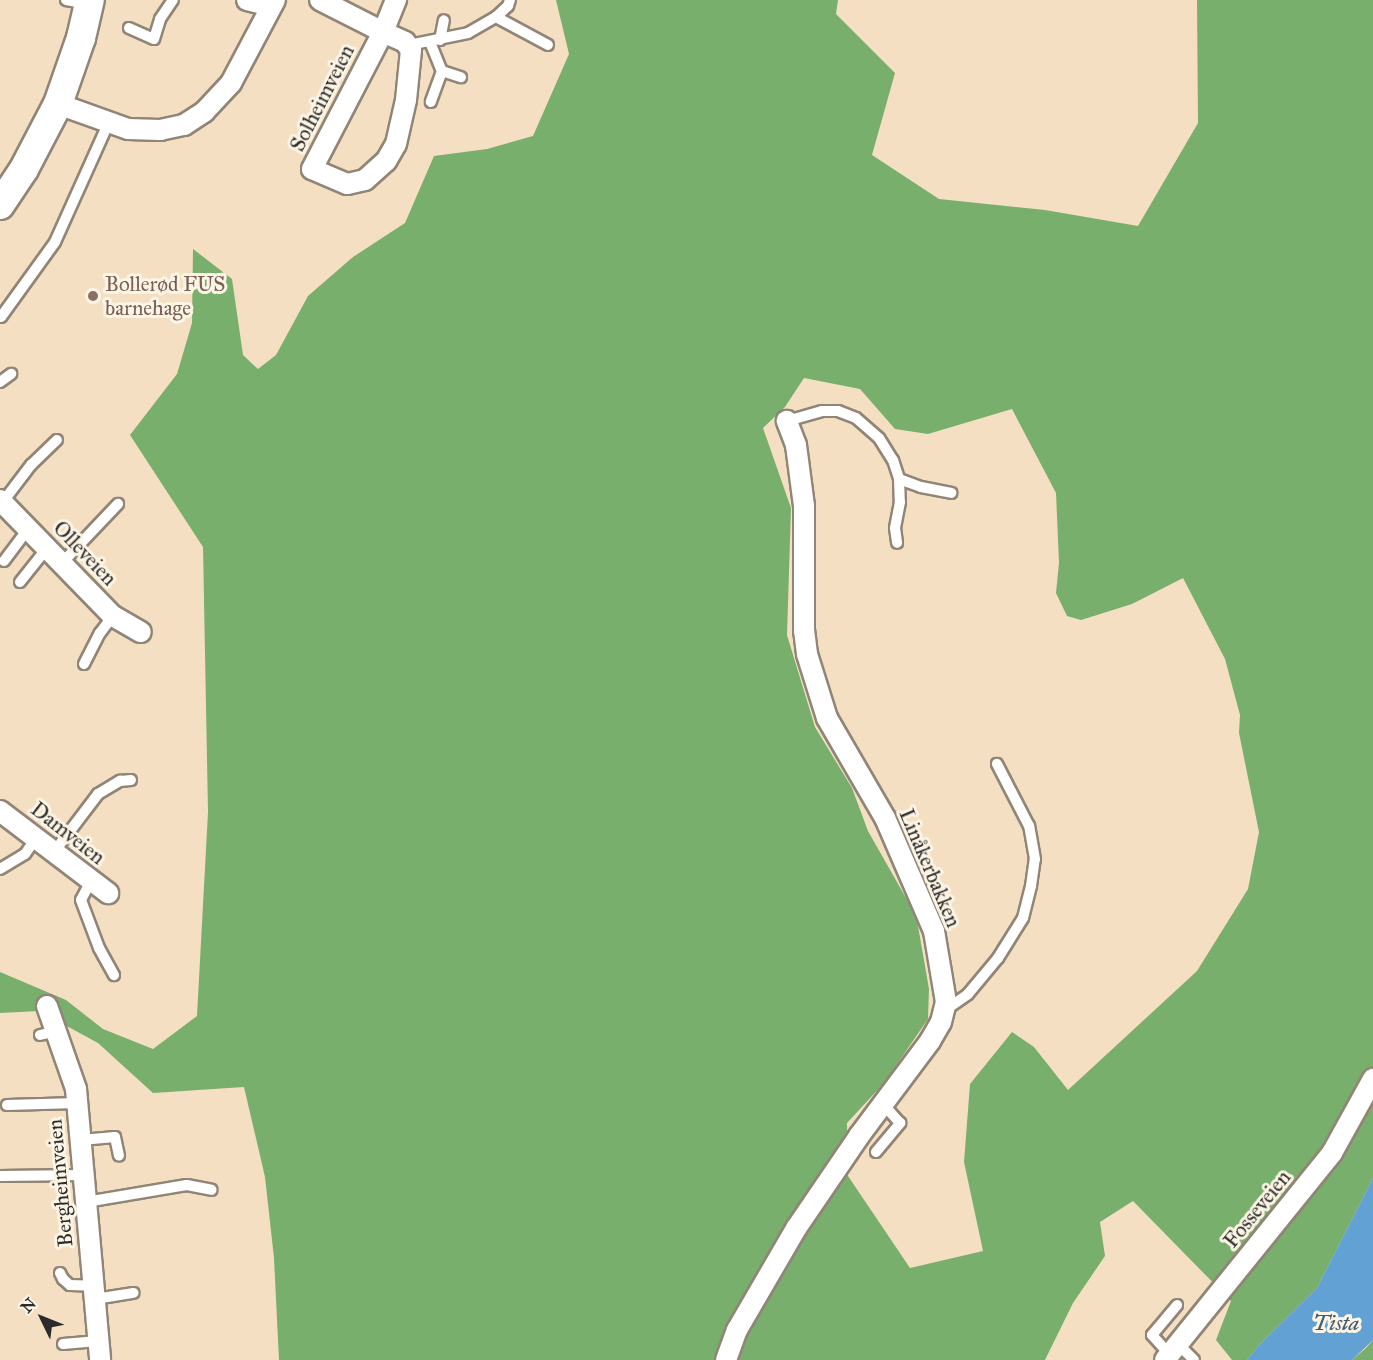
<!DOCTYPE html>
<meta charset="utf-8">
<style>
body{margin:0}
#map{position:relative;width:1373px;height:1360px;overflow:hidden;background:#f4dfc2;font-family:"IM FELL Great Primer",serif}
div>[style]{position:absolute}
.forest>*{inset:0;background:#79af6c}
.water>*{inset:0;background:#61a1d4}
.roads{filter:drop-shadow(2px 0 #908576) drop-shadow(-2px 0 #908576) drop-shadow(0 2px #908576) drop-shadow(0 -2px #908576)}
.lane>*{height:10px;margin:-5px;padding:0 5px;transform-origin:5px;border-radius:5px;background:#fff}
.street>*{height:20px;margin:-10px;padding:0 10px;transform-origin:10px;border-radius:10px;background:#fff}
.secondary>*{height:28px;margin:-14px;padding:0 14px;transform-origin:14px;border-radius:14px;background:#fff}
.dots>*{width:16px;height:16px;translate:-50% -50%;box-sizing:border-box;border:3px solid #fcf5e5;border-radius:50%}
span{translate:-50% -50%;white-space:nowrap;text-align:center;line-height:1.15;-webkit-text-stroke:6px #fcf5e5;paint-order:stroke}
.street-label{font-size:21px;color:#2b2b2b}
.education-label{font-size:21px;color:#785e54}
.left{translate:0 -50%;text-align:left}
.water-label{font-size:22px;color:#415a6f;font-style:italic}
.north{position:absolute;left:12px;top:1288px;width:60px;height:60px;-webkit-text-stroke:4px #fcf5e5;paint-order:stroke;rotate:313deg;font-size:16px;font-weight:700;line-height:24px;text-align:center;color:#2b2b2b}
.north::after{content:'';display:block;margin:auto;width:21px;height:27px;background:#2b2b2b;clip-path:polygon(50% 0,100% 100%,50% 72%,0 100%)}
</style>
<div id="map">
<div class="forest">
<div style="clip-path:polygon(evenodd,556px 0,838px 0,836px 14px,895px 73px,872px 155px,939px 199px,1045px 210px,1138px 226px,1198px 123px,1197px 0,1373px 0,1373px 1178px,1317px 1288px,1261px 1343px,1247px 1360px,1232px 1360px,1216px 1340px,1231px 1301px,1133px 1201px,1100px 1222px,1105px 1256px,1073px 1303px,1045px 1360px,279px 1360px,274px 1258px,265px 1177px,244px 1087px,153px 1093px,98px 1043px,39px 1011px,0 1013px,0 972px,66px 1000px,103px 1029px,153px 1049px,197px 1016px,208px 812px,203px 547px,130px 435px,177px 374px,192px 323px,193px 249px,232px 279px,243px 355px,258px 369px,276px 355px,308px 296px,353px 257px,405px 223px,434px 156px,487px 149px,533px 136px,569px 54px,556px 0,804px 378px,860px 389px,895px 429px,928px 434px,1012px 409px,1056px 493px,1059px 563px,1056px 593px,1067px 616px,1081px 620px,1132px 604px,1183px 578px,1225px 659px,1240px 715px,1239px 733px,1259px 832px,1248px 889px,1197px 971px,1068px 1090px,1034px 1047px,1012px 1032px,970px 1084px,964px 1162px,983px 1251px,910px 1268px,848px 1176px,847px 1123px,884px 1083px,928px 1019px,929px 989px,918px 926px,910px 905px,868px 831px,852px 788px,815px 727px,787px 635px,791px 508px,763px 428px,785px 407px,804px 378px)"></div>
<div style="clip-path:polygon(1373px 1340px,1373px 1360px,1352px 1360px,1366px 1348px)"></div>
</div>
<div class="water">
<div style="clip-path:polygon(1373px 1178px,1373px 1340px,1352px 1360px,1247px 1360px,1261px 1343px,1317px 1288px)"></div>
</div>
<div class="roads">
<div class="lane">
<div style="left:66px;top:0;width:23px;rotate:10deg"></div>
<div style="left:496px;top:17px;width:59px;rotate:28.3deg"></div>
<div style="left:129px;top:28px;width:27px;rotate:24deg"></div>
<div style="left:154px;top:39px;width:21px;rotate:-73deg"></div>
<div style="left:160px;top:19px;width:23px;rotate:-56deg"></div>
<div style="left:440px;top:40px;width:20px;rotate:-79deg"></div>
<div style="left:430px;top:42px;width:31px;rotate:68deg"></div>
<div style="left:442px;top:71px;width:33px;rotate:110deg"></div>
<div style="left:409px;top:45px;width:60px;rotate:-11.5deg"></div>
<div style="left:468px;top:33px;width:32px;rotate:-30deg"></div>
<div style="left:496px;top:17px;width:16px;rotate:-43deg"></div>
<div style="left:508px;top:6px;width:6px;rotate:-72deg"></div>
<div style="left:442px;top:71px;width:20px;rotate:18deg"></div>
<div style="left:1px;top:317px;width:92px;rotate:-54.2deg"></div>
<div style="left:55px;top:242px;width:132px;rotate:-65.8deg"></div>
<div style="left:0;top:382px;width:14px;rotate:-36deg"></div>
<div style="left:787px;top:421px;width:36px;rotate:-16deg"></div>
<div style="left:822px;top:411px;width:16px"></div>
<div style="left:838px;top:411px;width:19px;rotate:21deg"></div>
<div style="left:856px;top:418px;width:30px;rotate:41deg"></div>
<div style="left:879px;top:438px;width:26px;rotate:58deg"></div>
<div style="left:893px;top:460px;width:20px;rotate:72deg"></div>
<div style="left:899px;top:479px;width:23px;rotate:88deg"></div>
<div style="left:900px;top:502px;width:26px;rotate:101deg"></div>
<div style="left:895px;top:528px;width:15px;rotate:82deg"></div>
<div style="left:899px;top:479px;width:23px;rotate:20deg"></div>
<div style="left:921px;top:487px;width:31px;rotate:11deg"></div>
<div style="left:2px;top:503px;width:48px;rotate:-52.7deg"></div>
<div style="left:31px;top:465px;width:36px;rotate:-44deg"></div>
<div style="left:4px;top:561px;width:40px;rotate:-53deg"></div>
<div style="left:61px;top:564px;width:83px;rotate:-46.5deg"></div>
<div style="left:20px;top:582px;width:43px;rotate:-51.5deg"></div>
<div style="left:84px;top:664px;width:35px;rotate:-63deg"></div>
<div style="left:100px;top:633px;width:21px;rotate:-53deg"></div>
<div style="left:54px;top:852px;width:73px;rotate:-52.8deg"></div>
<div style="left:98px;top:794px;width:26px;rotate:-31deg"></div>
<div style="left:120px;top:781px;width:11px;rotate:-5deg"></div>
<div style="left:0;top:869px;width:29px;rotate:-31deg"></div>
<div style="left:25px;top:854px;width:19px;rotate:-55deg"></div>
<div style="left:91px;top:881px;width:21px;rotate:118deg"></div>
<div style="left:81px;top:900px;width:51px;rotate:69.4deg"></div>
<div style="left:99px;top:948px;width:31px;rotate:61deg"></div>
<div style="left:944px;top:1011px;width:29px;rotate:-35deg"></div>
<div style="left:968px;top:994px;width:47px;rotate:-50.2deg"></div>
<div style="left:998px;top:958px;width:47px;rotate:-58deg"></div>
<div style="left:1023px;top:918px;width:33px;rotate:-76deg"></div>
<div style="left:1031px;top:886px;width:27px;rotate:-82deg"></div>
<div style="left:1035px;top:859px;width:34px;rotate:-100deg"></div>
<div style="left:1029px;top:826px;width:70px;rotate:-117.3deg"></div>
<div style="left:40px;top:1035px;width:17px;rotate:-13deg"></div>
<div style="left:7px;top:1105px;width:70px;rotate:-1.6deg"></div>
<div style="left:81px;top:1140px;width:34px;rotate:-5deg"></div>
<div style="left:115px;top:1137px;width:19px;rotate:78deg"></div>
<div style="left:876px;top:1152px;width:38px;rotate:-50deg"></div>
<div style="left:900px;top:1123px;width:25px;rotate:-132deg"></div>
<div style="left:0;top:1176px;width:84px;rotate:-0.7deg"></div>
<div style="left:86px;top:1202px;width:102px;rotate:-9.6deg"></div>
<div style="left:187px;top:1185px;width:25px;rotate:11deg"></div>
<div style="left:60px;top:1273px;width:7px;rotate:63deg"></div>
<div style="left:63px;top:1279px;width:9px;rotate:41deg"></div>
<div style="left:70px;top:1285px;width:23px;rotate:2deg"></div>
<div style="left:95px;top:1299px;width:39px;rotate:-9deg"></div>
<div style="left:63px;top:1344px;width:35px;rotate:-5deg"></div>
<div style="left:1179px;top:1345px;width:21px;rotate:45deg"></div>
<div style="left:1170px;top:1355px;width:27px;rotate:-132deg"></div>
<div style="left:1152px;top:1335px;width:39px;rotate:-50deg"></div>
</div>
<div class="street">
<div style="left:247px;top:0;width:25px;rotate:14deg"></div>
<div style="left:320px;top:0;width:71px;rotate:26.9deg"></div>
<div style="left:383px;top:32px;width:24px;rotate:24deg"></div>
<div style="left:405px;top:42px;width:10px;rotate:53deg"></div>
<div style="left:411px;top:50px;width:50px;rotate:95.7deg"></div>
<div style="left:406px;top:100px;width:45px;rotate:102.8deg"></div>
<div style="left:396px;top:144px;width:20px;rotate:120deg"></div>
<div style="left:386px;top:161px;width:28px;rotate:138deg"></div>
<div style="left:365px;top:180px;width:18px;rotate:167deg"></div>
<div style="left:347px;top:184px;width:38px;rotate:-157deg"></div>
<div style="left:312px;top:169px;width:154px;rotate:-62.6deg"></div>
<div style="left:383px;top:32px;width:35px;rotate:-68deg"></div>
<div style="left:58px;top:104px;width:74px;rotate:19.7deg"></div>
<div style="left:128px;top:129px;width:32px;rotate:2deg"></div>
<div style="left:160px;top:130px;width:25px;rotate:-12deg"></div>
<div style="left:184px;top:125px;width:24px;rotate:-33deg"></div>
<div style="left:204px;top:112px;width:40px;rotate:-47deg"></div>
<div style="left:231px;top:83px;width:94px;rotate:-62.1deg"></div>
<div style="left:0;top:500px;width:162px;rotate:45.8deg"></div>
<div style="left:113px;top:616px;width:32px;rotate:30deg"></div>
<div style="left:0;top:811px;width:136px;rotate:37.2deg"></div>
<div style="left:47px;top:1006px;width:88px;rotate:70.7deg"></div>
<div style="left:76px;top:1089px;width:272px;rotate:84.9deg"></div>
<div style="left:726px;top:1360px;width:32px;rotate:-70deg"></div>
<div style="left:737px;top:1330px;width:119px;rotate:-59.8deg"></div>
<div style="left:797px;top:1227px;width:110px;rotate:-55.7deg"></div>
<div style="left:859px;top:1136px;width:119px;rotate:-53.2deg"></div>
<div style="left:930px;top:1041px;width:22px;rotate:-60deg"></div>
<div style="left:941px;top:1022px;width:21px;rotate:-76deg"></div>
<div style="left:946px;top:1002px;width:72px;rotate:-99.6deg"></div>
<div style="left:934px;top:931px;width:123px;rotate:-113.4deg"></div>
<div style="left:885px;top:818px;width:116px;rotate:-120.1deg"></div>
<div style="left:827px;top:718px;width:67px;rotate:-107.4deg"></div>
<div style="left:807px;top:654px;width:23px;rotate:-97deg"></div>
<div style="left:804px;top:631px;width:125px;rotate:-90deg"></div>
<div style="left:804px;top:506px;width:62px;rotate:-97.5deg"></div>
<div style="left:796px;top:445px;width:26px;rotate:-111deg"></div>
<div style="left:1165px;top:1360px;width:266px;rotate:-51.1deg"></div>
<div style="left:1332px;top:1153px;width:85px;rotate:-61deg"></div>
</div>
<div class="secondary">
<div style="left:0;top:205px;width:43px;rotate:-56.3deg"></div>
<div style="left:24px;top:169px;width:73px;rotate:-62.4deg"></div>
<div style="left:58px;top:104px;width:70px;rotate:-70.8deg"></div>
<div style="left:81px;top:38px;width:39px;rotate:-77deg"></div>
</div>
</div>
<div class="dots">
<div style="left:93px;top:296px;background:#8d6e63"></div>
</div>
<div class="street-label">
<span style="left:322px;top:98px;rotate:-63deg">Solheimveien</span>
<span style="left:85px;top:553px;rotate:46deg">Olleveien</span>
<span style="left:68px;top:833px;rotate:38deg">Damveien</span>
<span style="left:930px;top:868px;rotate:67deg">Linåkerbakken</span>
<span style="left:60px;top:1183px;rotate:-95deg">Bergheimveien</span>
<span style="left:1257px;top:1209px;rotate:-51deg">Fosseveien</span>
</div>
<div class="education-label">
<span class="left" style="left:105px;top:296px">Bollerød FUS<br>barnehage</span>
</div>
<div class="water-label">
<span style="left:1336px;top:1323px">Tista</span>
</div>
<div class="north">N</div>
</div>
